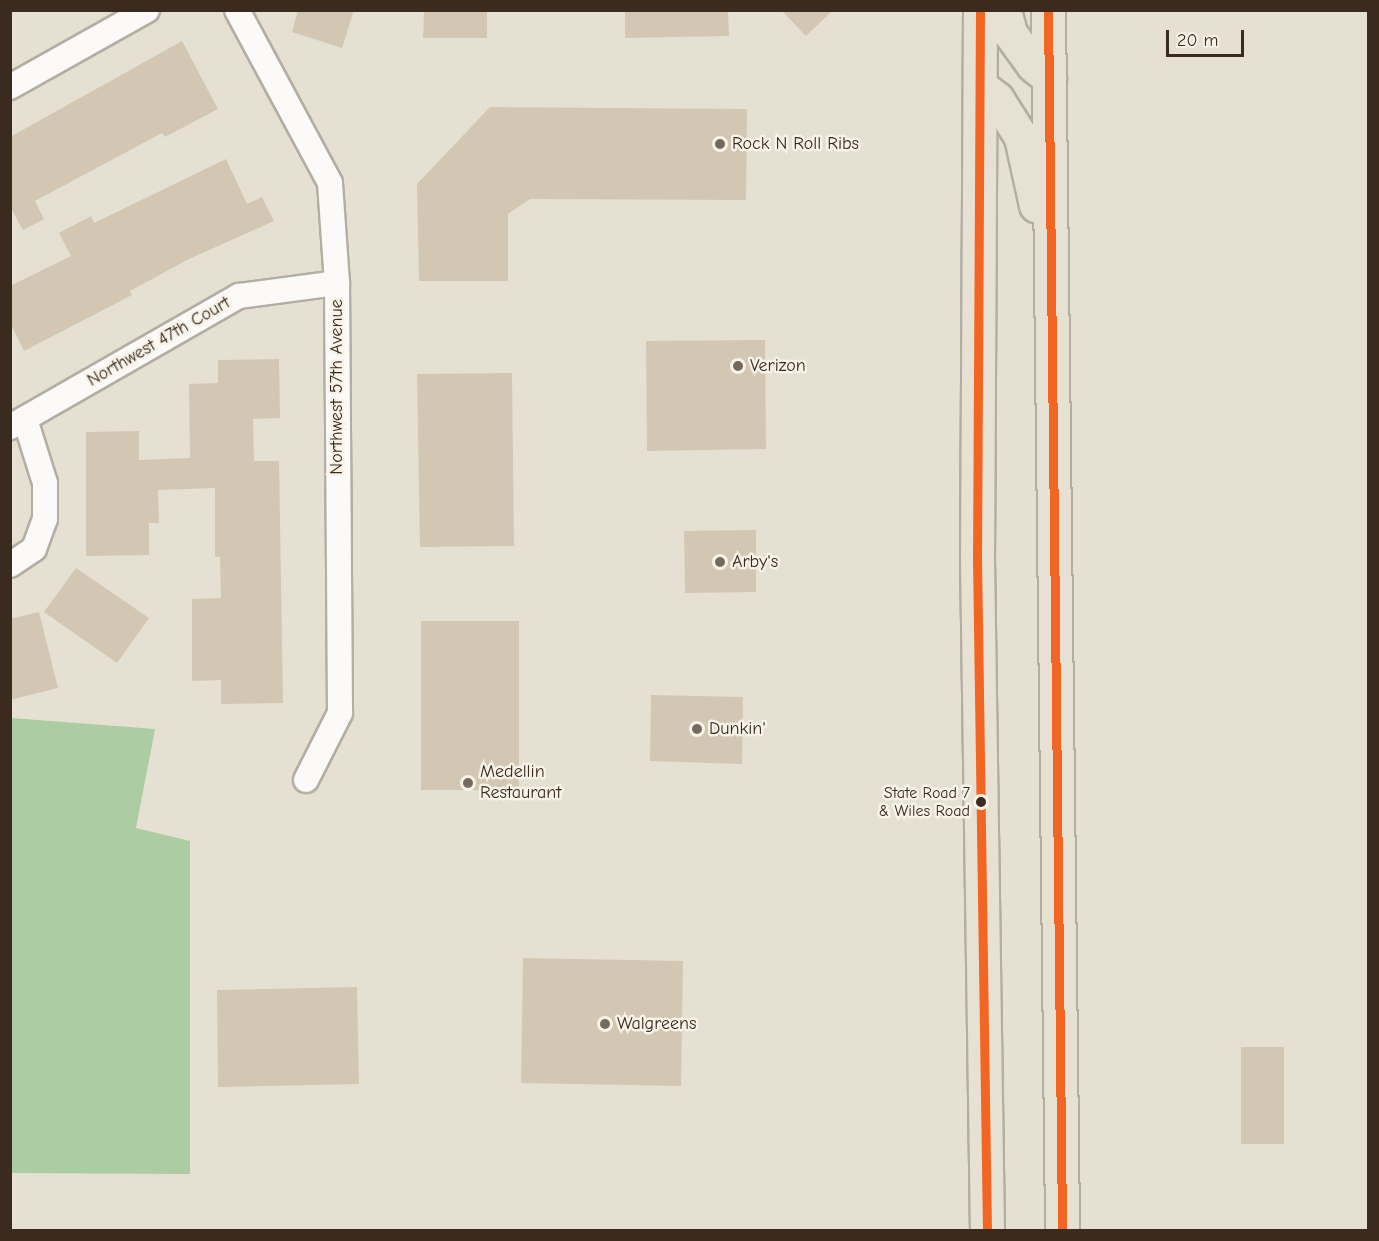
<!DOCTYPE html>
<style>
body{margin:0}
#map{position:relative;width:1379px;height:1241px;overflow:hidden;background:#e5e0d1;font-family:"Comic Neue",sans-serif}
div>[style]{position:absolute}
.forest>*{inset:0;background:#accca3}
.building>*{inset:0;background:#d3c7b3}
.roads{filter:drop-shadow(2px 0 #b3aea3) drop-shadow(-2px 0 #b3aea3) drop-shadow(0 2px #b3aea3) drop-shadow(0 -2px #b3aea3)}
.street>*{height:24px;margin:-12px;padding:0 12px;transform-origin:12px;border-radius:12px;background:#fbfaf8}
.primary>*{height:33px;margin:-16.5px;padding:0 16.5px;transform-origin:16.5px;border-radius:16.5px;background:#e7e1d4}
.bus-1>*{height:9px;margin:-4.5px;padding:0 4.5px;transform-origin:4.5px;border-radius:4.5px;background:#f26522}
.dots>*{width:16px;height:16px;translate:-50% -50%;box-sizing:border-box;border:3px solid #f7f3e8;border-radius:50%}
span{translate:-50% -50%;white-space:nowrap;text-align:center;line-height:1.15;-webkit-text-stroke:5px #f7f3e8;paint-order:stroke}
.bus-label{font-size:16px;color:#3b2a1e}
.right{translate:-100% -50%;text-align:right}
.poi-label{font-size:18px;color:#3b2a1e}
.left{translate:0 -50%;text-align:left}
.street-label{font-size:18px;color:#3b2a1e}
.frame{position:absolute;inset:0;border:12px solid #3b2a1e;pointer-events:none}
.scale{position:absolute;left:1166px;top:30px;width:78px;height:27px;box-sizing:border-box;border:3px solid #3b2a1e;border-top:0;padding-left:8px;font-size:18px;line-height:21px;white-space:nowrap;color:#3b2a1e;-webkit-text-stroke:4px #f7f3e8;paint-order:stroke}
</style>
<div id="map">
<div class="forest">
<div style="clip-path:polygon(11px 718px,155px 729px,136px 828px,190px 841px,190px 1174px,11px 1173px)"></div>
</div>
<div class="building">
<div style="clip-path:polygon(298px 10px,354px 10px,342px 48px,292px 32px)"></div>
<div style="clip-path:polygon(424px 10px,487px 10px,487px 38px,423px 38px)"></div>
<div style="clip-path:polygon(625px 10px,728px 10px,729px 36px,625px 38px)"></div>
<div style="clip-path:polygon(781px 10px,833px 10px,806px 36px)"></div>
<div style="clip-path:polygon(182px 41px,218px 109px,165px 137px,162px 133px,35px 201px,44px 219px,23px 230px,10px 206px,10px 137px)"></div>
<div style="clip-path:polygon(490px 107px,747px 109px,746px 200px,530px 199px,508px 214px,508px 281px,419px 281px,417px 184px)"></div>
<div style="clip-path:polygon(226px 159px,247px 204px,262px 197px,274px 221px,189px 259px,130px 291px,132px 295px,24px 351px,10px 322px,10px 286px,71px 256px,59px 233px,91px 216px,94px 223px)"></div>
<div style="clip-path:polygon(765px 340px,766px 449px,647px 451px,646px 341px)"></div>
<div style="clip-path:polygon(279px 359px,280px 418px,253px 419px,254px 461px,279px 461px,283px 703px,221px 704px,221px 680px,192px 681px,192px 599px,221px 598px,220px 557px,215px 557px,215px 488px,158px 490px,159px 523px,149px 523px,149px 555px,86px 556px,86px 432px,139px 431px,139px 460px,190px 458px,189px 384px,218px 383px,218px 360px)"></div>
<div style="clip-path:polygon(512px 373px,514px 546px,420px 547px,417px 374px)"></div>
<div style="clip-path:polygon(756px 530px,756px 592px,685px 593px,684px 531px)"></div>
<div style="clip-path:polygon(76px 568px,149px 618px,117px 663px,44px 612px)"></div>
<div style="clip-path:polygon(39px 612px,58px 688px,10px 700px,10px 619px)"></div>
<div style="clip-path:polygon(421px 621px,519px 621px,519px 790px,421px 790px)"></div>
<div style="clip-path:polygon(651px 695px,743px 697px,742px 764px,650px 761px)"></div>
<div style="clip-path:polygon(523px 958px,683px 961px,681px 1086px,521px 1083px)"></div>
<div style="clip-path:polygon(357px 987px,359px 1084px,218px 1087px,217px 990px)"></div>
<div style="clip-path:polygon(1241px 1047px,1284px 1047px,1284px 1144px,1241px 1144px)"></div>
</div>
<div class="roads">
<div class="street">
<div style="left:237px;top:10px;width:196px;rotate:61.7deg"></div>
<div style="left:330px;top:183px;width:100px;rotate:86deg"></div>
<div style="left:337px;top:283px;width:430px;rotate:89.6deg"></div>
<div style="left:340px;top:713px;width:75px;rotate:116.9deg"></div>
<div style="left:10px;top:87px;width:157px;rotate:-29.3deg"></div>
<div style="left:10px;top:427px;width:264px;rotate:-29.8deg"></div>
<div style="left:239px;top:296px;width:99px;rotate:-7.6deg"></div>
<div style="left:10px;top:565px;width:29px;rotate:-34deg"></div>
<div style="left:34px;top:549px;width:32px;rotate:-70deg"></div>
<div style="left:45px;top:519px;width:36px;rotate:-90deg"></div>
<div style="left:45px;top:483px;width:67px;rotate:-107.4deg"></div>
</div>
<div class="primary">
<div style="left:980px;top:10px;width:548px;rotate:90.31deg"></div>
<div style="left:977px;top:558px;width:672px;rotate:89.15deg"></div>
<div style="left:1004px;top:10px;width:24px;rotate:75deg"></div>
<div style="left:1010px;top:33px;width:39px;rotate:54deg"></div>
<div style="left:1033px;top:65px;width:21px;rotate:39deg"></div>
<div style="left:1048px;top:10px;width:1220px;rotate:89.34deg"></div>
<div style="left:980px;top:86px;width:21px;rotate:37deg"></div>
<div style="left:997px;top:99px;width:45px;rotate:57.7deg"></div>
<div style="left:1021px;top:137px;width:70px;rotate:77.6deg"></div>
</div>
</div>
<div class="bus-1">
<div style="left:980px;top:10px;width:548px;rotate:90.31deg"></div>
<div style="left:977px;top:558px;width:672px;rotate:89.15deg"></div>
<div style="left:1048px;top:10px;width:1220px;rotate:89.34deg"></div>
</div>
<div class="dots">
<div style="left:720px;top:144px;background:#766a5d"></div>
<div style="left:738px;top:366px;background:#766a5d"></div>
<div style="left:720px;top:562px;background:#766a5d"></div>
<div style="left:697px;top:729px;background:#766a5d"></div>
<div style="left:468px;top:783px;background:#766a5d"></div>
<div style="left:981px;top:802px;background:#3b2a1e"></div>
<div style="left:605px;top:1024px;background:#766a5d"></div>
</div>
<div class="bus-label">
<span class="right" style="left:970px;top:802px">State Road 7<br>&amp; Wiles Road</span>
</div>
<div class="poi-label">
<span class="left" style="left:732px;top:144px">Rock N Roll Ribs</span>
<span class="left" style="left:750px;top:366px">Verizon</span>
<span class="left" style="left:732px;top:562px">Arby's</span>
<span class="left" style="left:709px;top:729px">Dunkin'</span>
<span class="left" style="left:480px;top:783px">Medellin<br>Restaurant</span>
<span class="left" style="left:617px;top:1024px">Walgreens</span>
</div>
<div class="street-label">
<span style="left:159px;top:342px;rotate:-30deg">Northwest 47th Court</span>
<span style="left:337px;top:387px;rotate:-90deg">Northwest 57th Avenue</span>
</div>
<div class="frame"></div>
<div class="scale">20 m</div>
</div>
